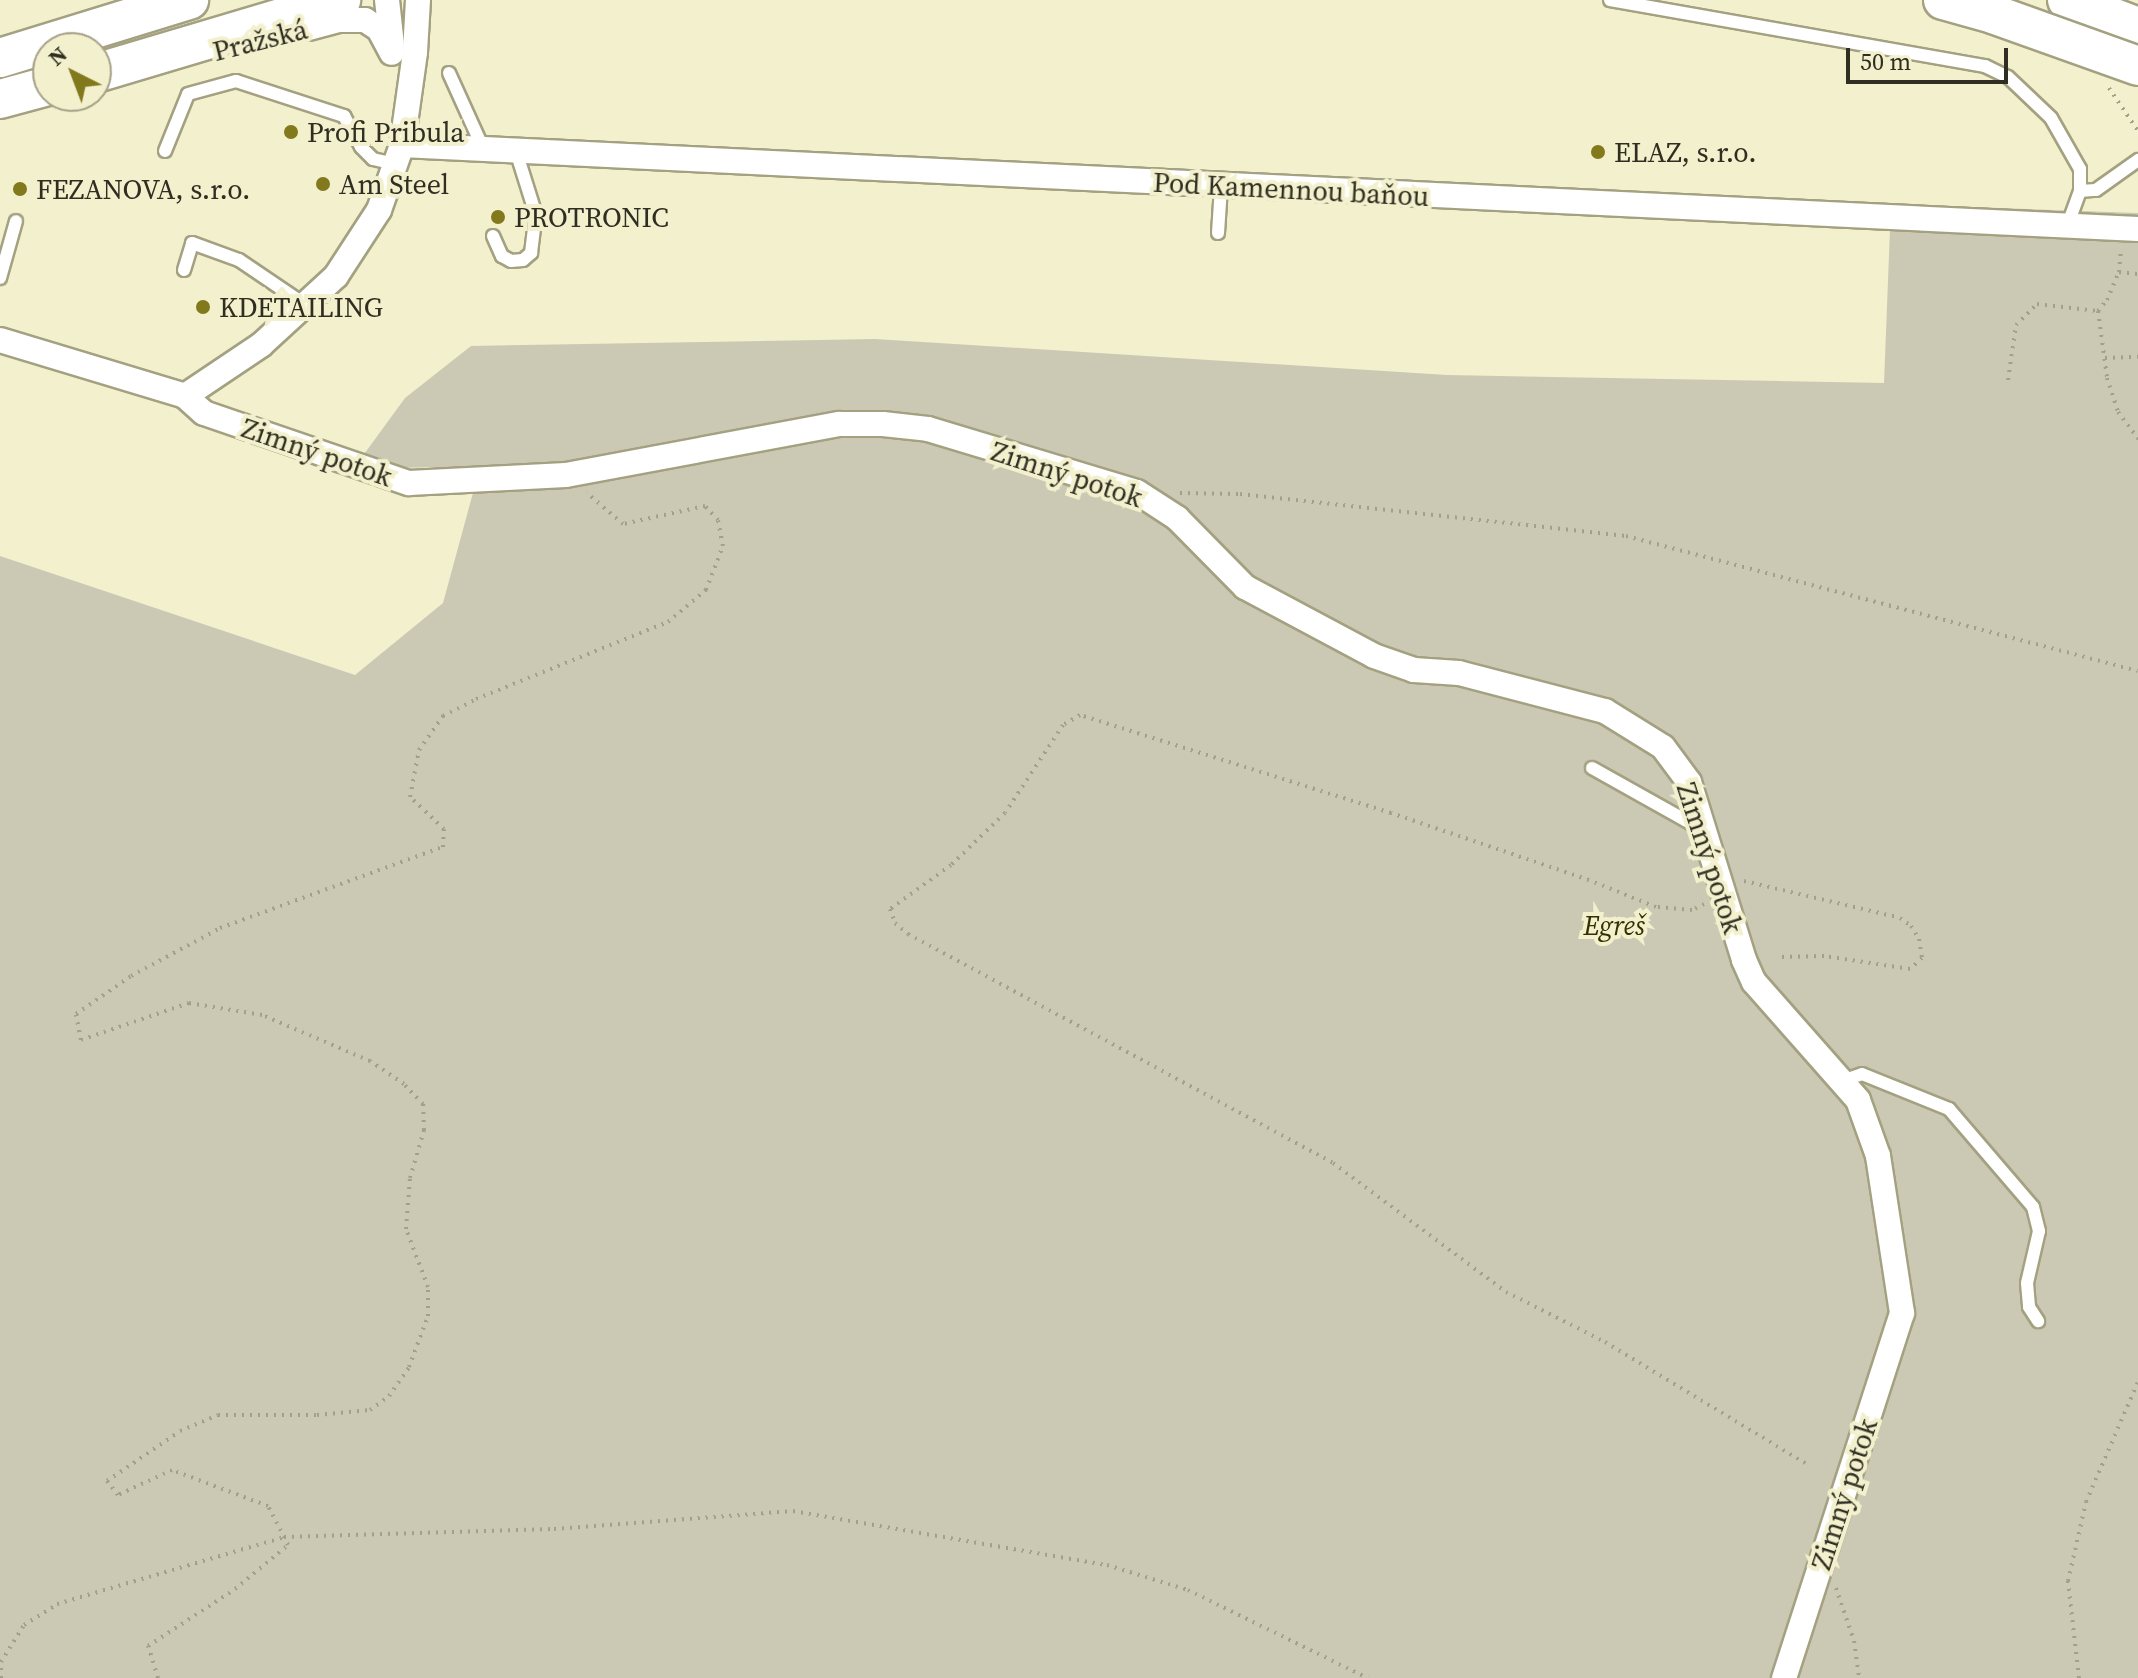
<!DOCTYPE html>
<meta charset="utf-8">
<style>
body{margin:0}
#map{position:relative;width:2138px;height:1678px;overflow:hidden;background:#f3f0ce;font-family:"Source Serif 4",serif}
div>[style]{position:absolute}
.green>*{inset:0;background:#cbc9b3}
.path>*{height:4px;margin-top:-2px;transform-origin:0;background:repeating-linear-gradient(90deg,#a3a087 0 2px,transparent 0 8px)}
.roads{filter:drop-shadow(2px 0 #a4a181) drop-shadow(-2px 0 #a4a181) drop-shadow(0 2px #a4a181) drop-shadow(0 -2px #a4a181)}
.lane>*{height:12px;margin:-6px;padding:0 6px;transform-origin:6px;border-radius:6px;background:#fff}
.street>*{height:24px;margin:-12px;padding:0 12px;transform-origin:12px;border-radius:12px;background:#fff}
.primary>*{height:38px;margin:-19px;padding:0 19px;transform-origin:19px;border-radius:19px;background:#fff}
.bridges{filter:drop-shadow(2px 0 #a4a181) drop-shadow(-2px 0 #a4a181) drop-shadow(0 2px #a4a181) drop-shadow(0 -2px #a4a181)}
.primary-bridge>*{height:38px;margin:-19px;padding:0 19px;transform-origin:19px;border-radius:19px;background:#fff}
.dots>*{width:22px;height:22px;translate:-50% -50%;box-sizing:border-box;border:4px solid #f3f0ce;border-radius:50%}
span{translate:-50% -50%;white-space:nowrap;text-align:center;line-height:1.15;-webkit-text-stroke:8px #f3f0ce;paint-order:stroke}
.street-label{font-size:28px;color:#2f2e21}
.poi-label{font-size:28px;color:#2f2e21}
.left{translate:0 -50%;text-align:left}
.park-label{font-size:28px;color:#353001;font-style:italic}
.north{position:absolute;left:32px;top:32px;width:80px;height:80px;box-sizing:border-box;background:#f3f0ce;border:2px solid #a5a289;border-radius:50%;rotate:318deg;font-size:22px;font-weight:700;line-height:32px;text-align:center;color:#2f2e21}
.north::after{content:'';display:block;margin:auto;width:28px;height:36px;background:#82781c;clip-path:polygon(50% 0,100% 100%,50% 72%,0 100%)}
.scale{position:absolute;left:1846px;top:48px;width:162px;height:36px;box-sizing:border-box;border:4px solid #2f2e21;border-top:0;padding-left:10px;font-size:24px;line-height:28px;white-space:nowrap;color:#2f2e21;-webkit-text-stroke:6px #f3f0ce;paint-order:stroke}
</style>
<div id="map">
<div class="green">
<div style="clip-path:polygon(1891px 204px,2138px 213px,2138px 1678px,0 1678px,0 556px,355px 675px,443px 603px,480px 467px,354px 468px,405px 398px,471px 346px,875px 339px,1447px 375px,1884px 383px)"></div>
</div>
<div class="path">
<div style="left:2109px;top:88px;width:52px;rotate:56deg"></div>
<div style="left:2119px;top:272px;width:19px;rotate:6deg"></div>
<div style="left:2098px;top:311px;width:68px;rotate:82.3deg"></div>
<div style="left:2107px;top:378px;width:36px;rotate:72deg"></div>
<div style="left:2118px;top:412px;width:34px;rotate:53deg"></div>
<div style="left:2105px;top:358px;width:33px;rotate:-2deg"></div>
<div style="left:2008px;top:380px;width:56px;rotate:-81.7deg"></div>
<div style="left:2016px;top:325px;width:30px;rotate:-45deg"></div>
<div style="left:2037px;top:304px;width:61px;rotate:6.5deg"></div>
<div style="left:2098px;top:311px;width:14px;rotate:-51deg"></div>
<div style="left:2107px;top:300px;width:30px;rotate:-67deg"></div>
<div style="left:2119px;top:272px;width:21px;rotate:-85deg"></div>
<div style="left:1180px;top:493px;width:60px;rotate:1deg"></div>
<div style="left:1240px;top:494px;width:388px;rotate:6.2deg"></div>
<div style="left:1626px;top:536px;width:529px;rotate:14.77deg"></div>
<div style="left:1744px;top:881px;width:160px;rotate:13.3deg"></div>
<div style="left:1900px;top:918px;width:14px;rotate:36deg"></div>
<div style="left:1911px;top:926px;width:15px;rotate:58deg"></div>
<div style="left:1919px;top:939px;width:19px;rotate:81deg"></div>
<div style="left:1922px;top:958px;width:16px;rotate:137deg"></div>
<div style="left:1910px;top:969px;width:87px;rotate:-171.4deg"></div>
<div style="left:1824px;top:956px;width:46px;rotate:178.8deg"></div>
<div style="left:1704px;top:904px;width:13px;rotate:153deg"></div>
<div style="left:1692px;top:910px;width:36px;rotate:-175deg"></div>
<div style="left:1656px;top:907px;width:72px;rotate:-158.1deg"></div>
<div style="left:1589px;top:880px;width:209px;rotate:-161.3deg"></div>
<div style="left:1391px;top:813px;width:326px;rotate:-162.5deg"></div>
<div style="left:1080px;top:715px;width:20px;rotate:150deg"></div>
<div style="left:1063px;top:725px;width:105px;rotate:123.4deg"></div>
<div style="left:1005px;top:813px;width:75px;rotate:136.1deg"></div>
<div style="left:951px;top:865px;width:75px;rotate:144.2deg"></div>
<div style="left:890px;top:909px;width:15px;rotate:70deg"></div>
<div style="left:895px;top:923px;width:17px;rotate:40deg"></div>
<div style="left:908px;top:934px;width:483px;rotate:28.3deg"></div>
<div style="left:1333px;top:1163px;width:216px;rotate:36.7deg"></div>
<div style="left:1506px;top:1292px;width:111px;rotate:26.8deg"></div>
<div style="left:1605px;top:1342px;width:237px;rotate:31.2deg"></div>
<div style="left:1836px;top:1588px;width:56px;rotate:71.2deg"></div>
<div style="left:1854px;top:1641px;width:37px;rotate:82deg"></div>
<div style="left:1px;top:1678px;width:16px;rotate:-90deg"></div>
<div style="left:1px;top:1662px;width:44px;rotate:-58.1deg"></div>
<div style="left:24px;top:1625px;width:39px;rotate:-32deg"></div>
<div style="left:57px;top:1604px;width:237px;rotate:-16.4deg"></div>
<div style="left:284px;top:1537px;width:270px;rotate:-1.7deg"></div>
<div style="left:554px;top:1529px;width:240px;rotate:-4.3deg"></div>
<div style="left:793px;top:1511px;width:319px;rotate:9.8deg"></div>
<div style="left:1107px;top:1565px;width:85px;rotate:17.2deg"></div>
<div style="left:1188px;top:1590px;width:200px;rotate:26.1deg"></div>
<div style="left:158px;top:1678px;width:34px;rotate:-107deg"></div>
<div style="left:148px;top:1646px;width:104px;rotate:-33.2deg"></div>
<div style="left:235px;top:1589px;width:69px;rotate:-39.7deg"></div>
<div style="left:288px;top:1545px;width:44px;rotate:-117.1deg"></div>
<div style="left:268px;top:1506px;width:103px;rotate:-159.4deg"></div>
<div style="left:172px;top:1470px;width:60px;rotate:155.2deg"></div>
<div style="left:118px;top:1495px;width:18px;rotate:-128deg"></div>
<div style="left:107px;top:1481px;width:88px;rotate:-34.4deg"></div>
<div style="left:180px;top:1431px;width:41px;rotate:-22.8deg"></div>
<div style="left:218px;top:1415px;width:99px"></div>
<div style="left:317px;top:1415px;width:53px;rotate:-5.4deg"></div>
<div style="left:370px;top:1410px;width:24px;rotate:-36deg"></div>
<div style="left:389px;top:1396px;width:35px;rotate:-55deg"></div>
<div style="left:409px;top:1367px;width:54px;rotate:-69.6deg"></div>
<div style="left:428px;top:1316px;width:29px;rotate:-90deg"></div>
<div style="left:428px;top:1287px;width:62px;rotate:-110.8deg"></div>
<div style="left:406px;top:1229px;width:51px;rotate:-85.5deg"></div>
<div style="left:410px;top:1178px;width:50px;rotate:-73.7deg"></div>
<div style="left:424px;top:1130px;width:26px;rotate:-92deg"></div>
<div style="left:423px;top:1104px;width:28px;rotate:-134deg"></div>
<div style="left:404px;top:1084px;width:41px;rotate:-145.9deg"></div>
<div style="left:370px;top:1061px;width:117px;rotate:-156.9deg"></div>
<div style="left:262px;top:1015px;width:74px;rotate:-170.7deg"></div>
<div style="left:189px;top:1003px;width:114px;rotate:161.1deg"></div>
<div style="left:81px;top:1040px;width:26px;rotate:-101deg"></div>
<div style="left:76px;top:1014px;width:67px;rotate:-34.6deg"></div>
<div style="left:131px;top:976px;width:101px;rotate:-28.3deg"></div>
<div style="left:220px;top:928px;width:237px;rotate:-20deg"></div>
<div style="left:443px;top:847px;width:18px;rotate:-87deg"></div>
<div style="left:444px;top:829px;width:47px;rotate:-136.7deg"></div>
<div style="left:410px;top:797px;width:48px;rotate:-79.2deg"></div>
<div style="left:419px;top:750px;width:42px;rotate:-54.8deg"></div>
<div style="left:443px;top:716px;width:37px;rotate:-27deg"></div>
<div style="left:476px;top:699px;width:207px;rotate:-21.9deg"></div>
<div style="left:668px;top:622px;width:50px;rotate:-40.1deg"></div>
<div style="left:706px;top:590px;width:47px;rotate:-68.9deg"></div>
<div style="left:723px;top:546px;width:26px;rotate:-101deg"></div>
<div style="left:718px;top:520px;width:19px;rotate:-133deg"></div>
<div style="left:705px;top:506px;width:84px;rotate:167.6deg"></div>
<div style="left:623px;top:524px;width:48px;rotate:-139.3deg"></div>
<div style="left:2079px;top:1678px;width:98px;rotate:-96.5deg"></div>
<div style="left:2068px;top:1581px;width:81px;rotate:-77.2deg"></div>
<div style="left:2086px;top:1502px;width:131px;rotate:-66.6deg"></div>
</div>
<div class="roads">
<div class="lane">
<div style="left:1610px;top:0;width:381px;rotate:10deg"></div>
<div style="left:1985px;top:66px;width:25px;rotate:26deg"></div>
<div style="left:2008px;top:77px;width:59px;rotate:43.6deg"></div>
<div style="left:2051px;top:118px;width:59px;rotate:60.4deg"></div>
<div style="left:2080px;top:169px;width:22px;rotate:90deg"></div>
<div style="left:2080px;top:191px;width:38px;rotate:110deg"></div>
<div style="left:449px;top:73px;width:85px;rotate:65.6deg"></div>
<div style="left:165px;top:151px;width:61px;rotate:-68deg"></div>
<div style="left:188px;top:94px;width:50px;rotate:-15.2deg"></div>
<div style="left:236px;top:81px;width:114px;rotate:18deg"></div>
<div style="left:344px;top:116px;width:35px;rotate:61deg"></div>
<div style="left:361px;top:147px;width:17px;rotate:45deg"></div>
<div style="left:373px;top:159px;width:23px;rotate:13deg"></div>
<div style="left:2080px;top:191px;width:16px;rotate:-4deg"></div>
<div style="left:2096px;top:190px;width:52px;rotate:-35.5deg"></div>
<div style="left:1218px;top:233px;width:47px;rotate:-86.3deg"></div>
<div style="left:493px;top:236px;width:22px;rotate:66deg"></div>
<div style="left:502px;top:256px;width:10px;rotate:29deg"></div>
<div style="left:511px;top:261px;width:12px;rotate:-5deg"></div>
<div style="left:523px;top:260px;width:11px;rotate:-41deg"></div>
<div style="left:531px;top:253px;width:38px;rotate:-83deg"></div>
<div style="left:536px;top:215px;width:67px;rotate:-107.4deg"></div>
<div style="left:184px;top:270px;width:28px;rotate:-73deg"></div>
<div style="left:192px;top:243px;width:50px;rotate:19.9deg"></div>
<div style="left:239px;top:260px;width:78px;rotate:34.1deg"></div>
<div style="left:0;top:278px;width:59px;rotate:-74.3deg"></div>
<div style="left:1592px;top:768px;width:125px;rotate:29.2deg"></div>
<div style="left:1842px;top:1081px;width:21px;rotate:-19deg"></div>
<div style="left:1862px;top:1074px;width:94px;rotate:21.9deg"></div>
<div style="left:1949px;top:1109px;width:129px;rotate:49.4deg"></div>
<div style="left:2033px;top:1207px;width:25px;rotate:76deg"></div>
<div style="left:2039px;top:1231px;width:53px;rotate:103deg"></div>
<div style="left:2027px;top:1283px;width:24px;rotate:85deg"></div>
<div style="left:2029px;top:1307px;width:17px;rotate:57deg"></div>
</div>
<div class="street">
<div style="left:387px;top:0;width:45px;rotate:83.7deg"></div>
<div style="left:309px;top:28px;width:31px;rotate:-15deg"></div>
<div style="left:339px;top:20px;width:26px"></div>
<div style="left:365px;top:20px;width:17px;rotate:33deg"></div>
<div style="left:379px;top:29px;width:27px;rotate:62deg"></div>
<div style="left:402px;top:145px;width:1738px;rotate:2.77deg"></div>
<div style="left:0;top:340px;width:193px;rotate:16.8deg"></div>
<div style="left:185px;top:396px;width:25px;rotate:42deg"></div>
<div style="left:204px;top:413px;width:217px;rotate:18.9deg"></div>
<div style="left:409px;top:483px;width:157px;rotate:-2.9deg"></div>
<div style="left:566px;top:475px;width:278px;rotate:-10.6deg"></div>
<div style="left:839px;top:424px;width:44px"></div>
<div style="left:883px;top:424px;width:45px;rotate:6.3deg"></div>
<div style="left:928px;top:429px;width:218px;rotate:16.8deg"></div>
<div style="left:1137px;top:492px;width:48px;rotate:33deg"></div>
<div style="left:1177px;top:518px;width:97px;rotate:45.4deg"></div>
<div style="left:1245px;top:587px;width:146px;rotate:28.1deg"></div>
<div style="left:1374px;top:656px;width:42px;rotate:19.3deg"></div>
<div style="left:1414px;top:670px;width:45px;rotate:3.8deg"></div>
<div style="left:1459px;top:673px;width:151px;rotate:14.6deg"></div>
<div style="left:1605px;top:711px;width:68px;rotate:31.8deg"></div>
<div style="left:1663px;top:747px;width:44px;rotate:53.4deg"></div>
<div style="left:1689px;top:782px;width:186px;rotate:72.8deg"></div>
<div style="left:1744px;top:960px;width:24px;rotate:66deg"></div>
<div style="left:1754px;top:982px;width:157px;rotate:48.6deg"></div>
<div style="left:1858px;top:1100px;width:59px;rotate:70.3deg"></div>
<div style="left:1878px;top:1156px;width:159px;rotate:81.3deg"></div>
<div style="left:1902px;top:1313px;width:384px;rotate:107.9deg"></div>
<div style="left:185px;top:396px;width:92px;rotate:-33.9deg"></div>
<div style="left:261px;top:345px;width:102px;rotate:-42.6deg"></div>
<div style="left:336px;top:276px;width:79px;rotate:-56.9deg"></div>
<div style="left:379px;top:210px;width:69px;rotate:-70.5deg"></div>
<div style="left:402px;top:145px;width:94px;rotate:-82deg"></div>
<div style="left:415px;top:52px;width:52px;rotate:-86.7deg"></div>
</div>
<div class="primary">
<div style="left:2067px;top:0;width:76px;rotate:20.8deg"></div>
<div style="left:0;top:58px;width:198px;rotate:-17.1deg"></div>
<div style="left:96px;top:73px;width:256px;rotate:-16.6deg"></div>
<div style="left:0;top:99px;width:50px;rotate:-15.2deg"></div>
</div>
</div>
<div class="bridges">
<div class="primary-bridge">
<div style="left:1943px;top:0;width:52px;rotate:15.6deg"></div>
<div style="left:1993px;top:14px;width:154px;rotate:19.7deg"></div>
</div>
</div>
<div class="dots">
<div style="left:291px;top:132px;background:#82781c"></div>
<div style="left:1598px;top:152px;background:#82781c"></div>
<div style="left:323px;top:184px;background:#82781c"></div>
<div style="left:20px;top:189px;background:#82781c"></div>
<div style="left:498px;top:217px;background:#82781c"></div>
<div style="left:203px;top:307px;background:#82781c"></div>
</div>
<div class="street-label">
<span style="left:260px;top:40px;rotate:-14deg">Pražská</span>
<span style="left:1291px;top:189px;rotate:3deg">Pod Kamennou baňou</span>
<span style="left:317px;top:452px;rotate:19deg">Zimný potok</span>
<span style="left:1067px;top:474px;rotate:18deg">Zimný potok</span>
<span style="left:1710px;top:858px;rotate:72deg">Zimný potok</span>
<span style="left:1844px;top:1494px;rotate:-72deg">Zimný potok</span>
</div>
<div class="poi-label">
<span class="left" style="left:307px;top:132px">Profi Pribula</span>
<span class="left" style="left:1614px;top:152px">ELAZ, s.r.o.</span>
<span class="left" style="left:339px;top:184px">Am Steel</span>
<span class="left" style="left:36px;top:189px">FEZANOVA, s.r.o.</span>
<span class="left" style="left:514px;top:217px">PROTRONIC</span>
<span class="left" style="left:219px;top:307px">KDETAILING</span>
</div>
<div class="park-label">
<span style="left:1614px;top:925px">Egreš</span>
</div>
<div class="north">N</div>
<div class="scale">50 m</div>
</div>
